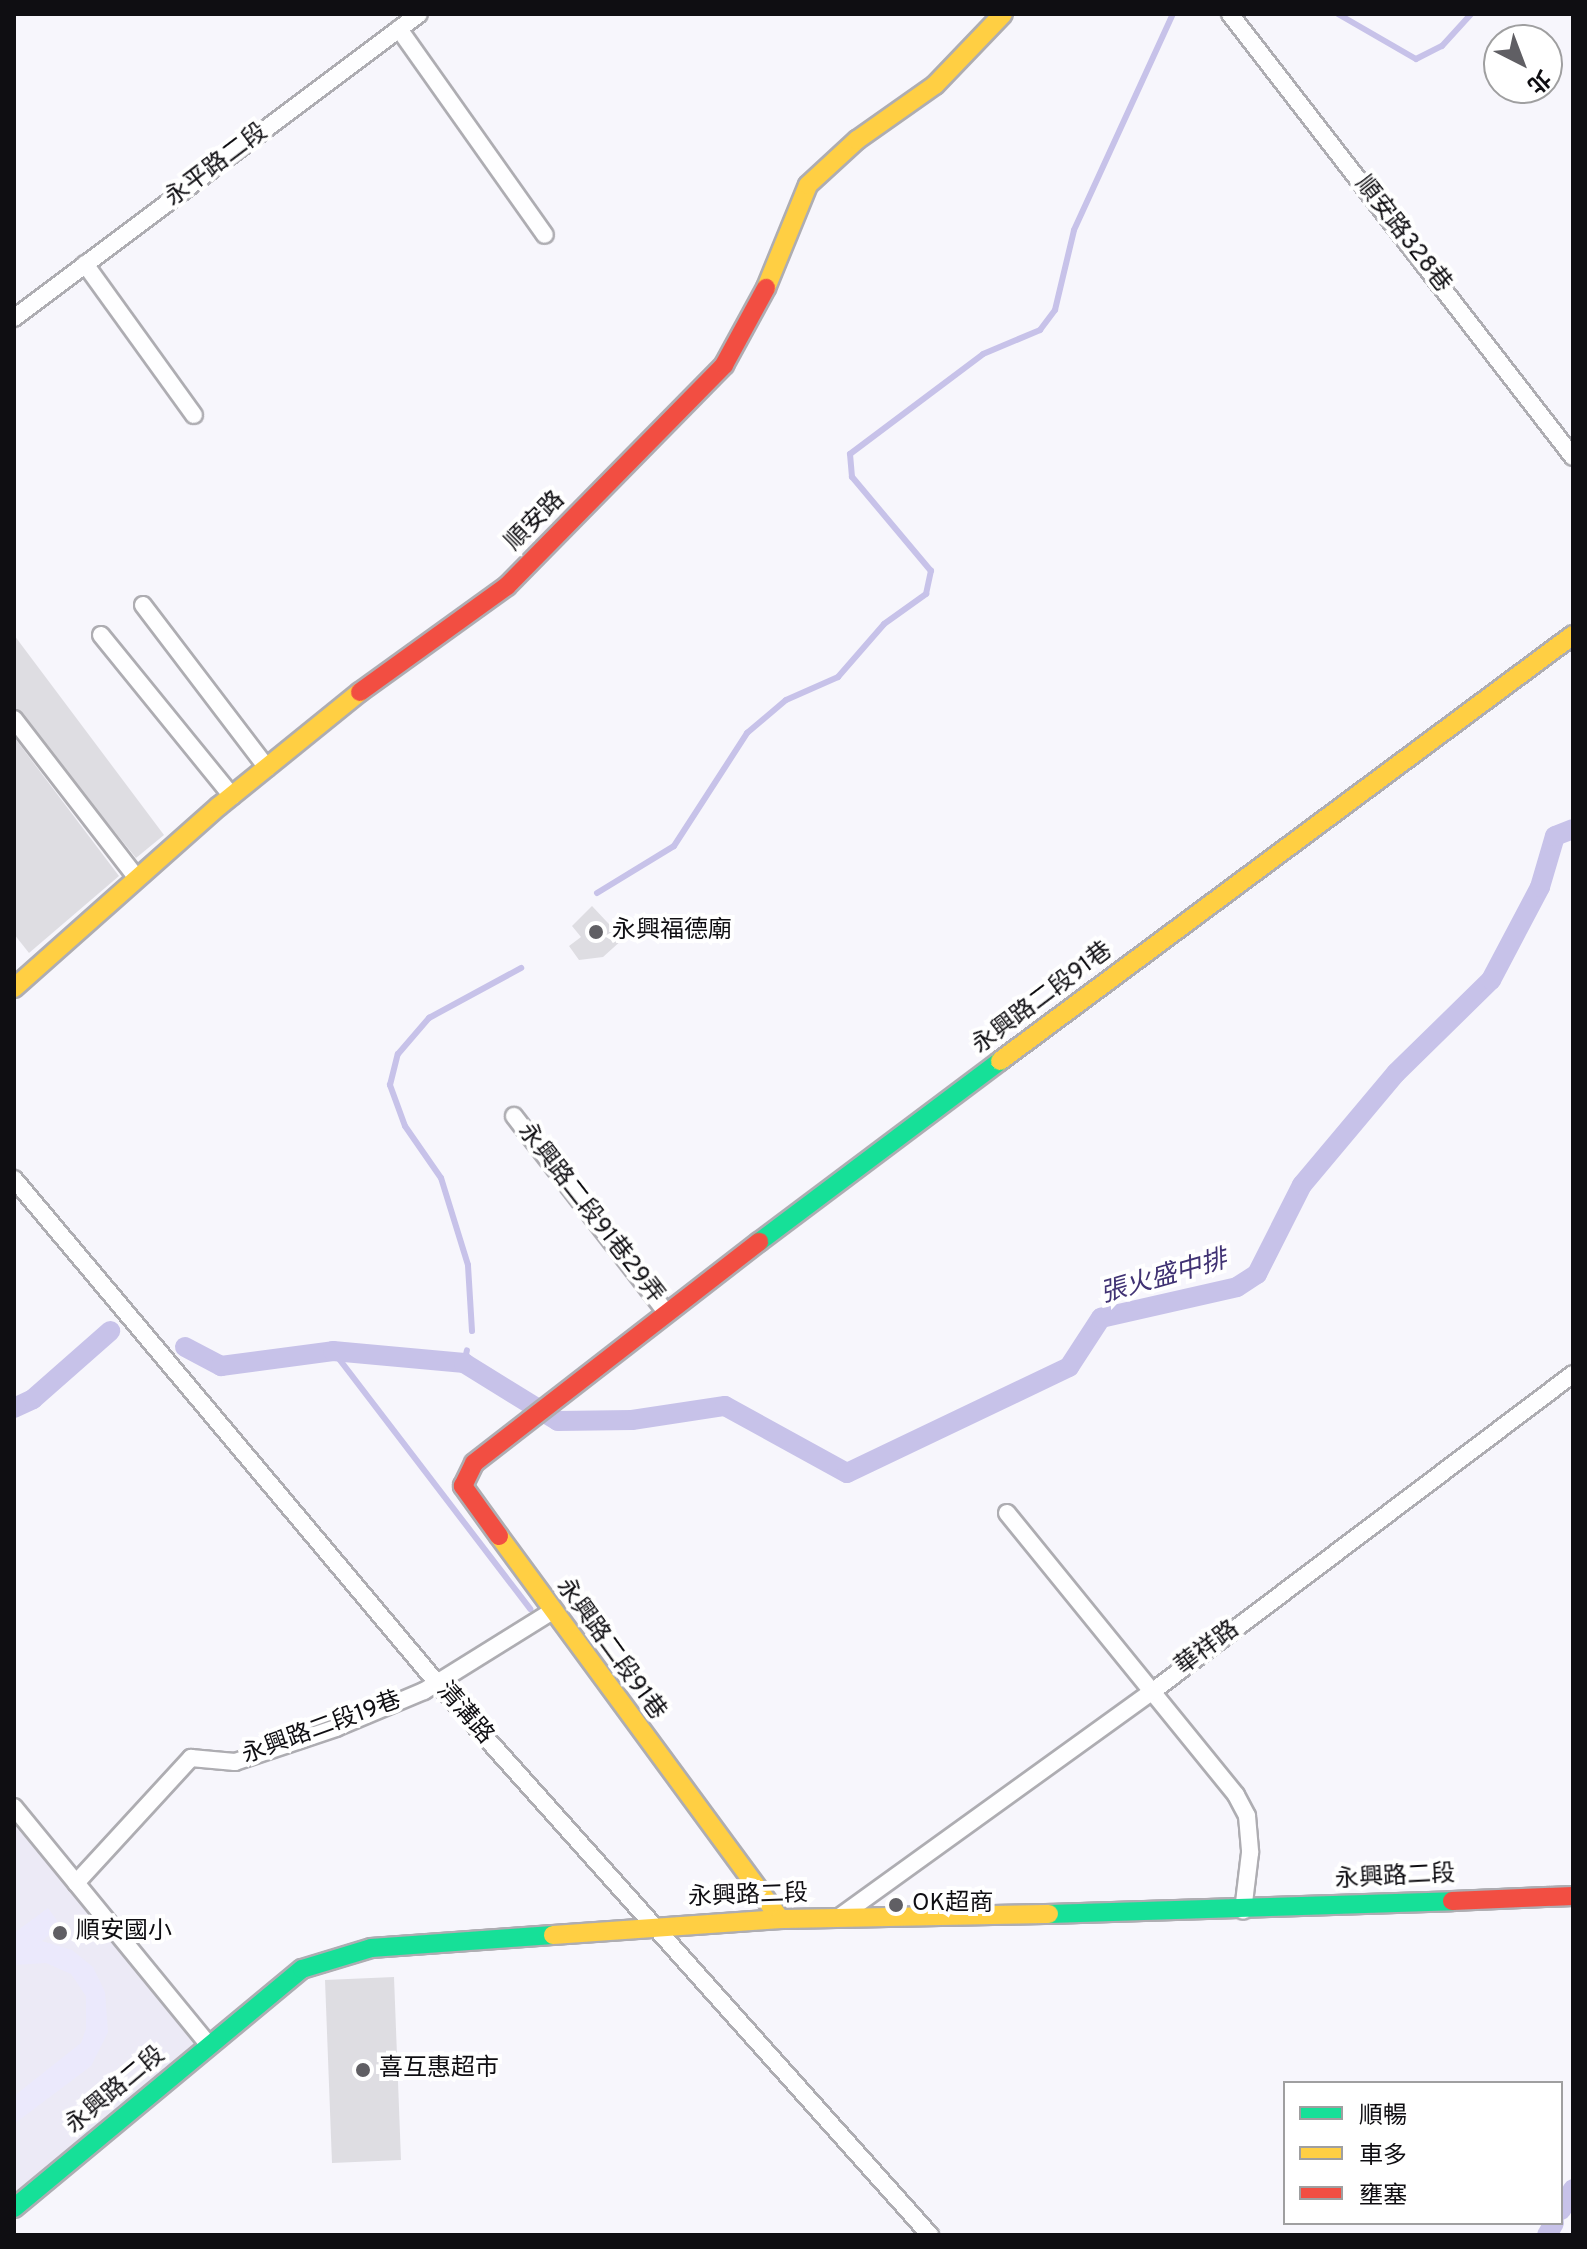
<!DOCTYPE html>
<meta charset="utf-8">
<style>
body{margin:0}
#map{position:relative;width:1587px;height:2249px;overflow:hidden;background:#f7f6fc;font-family:Overpass,"Noto Sans TC",sans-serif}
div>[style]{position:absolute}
.built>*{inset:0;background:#eceaf6}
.green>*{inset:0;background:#ebe9fc}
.stream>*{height:6px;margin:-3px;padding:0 3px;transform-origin:3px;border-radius:3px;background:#c7c2e9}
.canal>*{height:20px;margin:-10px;padding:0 10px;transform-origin:10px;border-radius:10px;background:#c7c2e9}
.building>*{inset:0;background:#dedde2}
.roads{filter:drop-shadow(2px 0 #aeadb2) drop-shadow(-2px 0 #aeadb2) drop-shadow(0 2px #aeadb2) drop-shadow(0 -2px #aeadb2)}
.street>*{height:16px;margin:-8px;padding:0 8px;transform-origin:8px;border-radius:8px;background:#fefeff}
.fast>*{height:18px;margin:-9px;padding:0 9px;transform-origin:9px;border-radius:9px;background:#16e098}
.slow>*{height:18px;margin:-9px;padding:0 9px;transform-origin:9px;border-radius:9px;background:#ffcf43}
.jam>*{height:18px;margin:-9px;padding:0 9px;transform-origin:9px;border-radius:9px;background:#f24e42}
.dots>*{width:22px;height:22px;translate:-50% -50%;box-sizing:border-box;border:4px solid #fff;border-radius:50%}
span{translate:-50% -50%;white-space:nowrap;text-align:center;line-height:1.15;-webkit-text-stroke:8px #fff;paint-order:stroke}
.street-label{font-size:24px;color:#0f0e12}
.poi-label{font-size:24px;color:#0f0e12}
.left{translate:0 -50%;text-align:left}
.water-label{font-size:26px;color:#403273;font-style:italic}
.frame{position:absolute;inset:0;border:16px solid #0f0e12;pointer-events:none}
.legend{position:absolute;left:1283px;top:2081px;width:280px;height:144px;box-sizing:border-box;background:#fff;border:2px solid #9f9fa0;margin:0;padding:10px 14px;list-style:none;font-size:24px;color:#0f0e12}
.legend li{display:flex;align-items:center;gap:16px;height:40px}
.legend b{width:40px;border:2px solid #9f9fa0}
.north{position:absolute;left:1483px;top:24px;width:80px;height:80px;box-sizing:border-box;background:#fff;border:2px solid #9f9fa0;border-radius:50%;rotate:138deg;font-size:22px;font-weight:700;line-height:32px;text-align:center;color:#0f0e12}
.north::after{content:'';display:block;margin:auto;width:28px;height:36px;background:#605f64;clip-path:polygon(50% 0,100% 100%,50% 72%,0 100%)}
</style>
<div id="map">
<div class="built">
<div style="clip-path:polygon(14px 1823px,199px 2044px,14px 2200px)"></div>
</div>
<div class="green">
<div style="clip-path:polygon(48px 1908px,60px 1925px,42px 1941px,72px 1950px,93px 1967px,105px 1992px,108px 2032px,91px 2066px,14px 2124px,14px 2096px,81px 2043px,86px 2029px,86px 1996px,71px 1974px,46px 1963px,14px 1965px,14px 1933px)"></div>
</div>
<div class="stream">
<div style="left:1338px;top:14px;width:90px;rotate:30deg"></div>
<div style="left:1416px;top:59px;width:29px;rotate:-27deg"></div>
<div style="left:1442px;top:46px;width:43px;rotate:-47.8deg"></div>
<div style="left:597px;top:893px;width:90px;rotate:-31.4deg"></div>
<div style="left:674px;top:846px;width:135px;rotate:-57.1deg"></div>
<div style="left:747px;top:733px;width:51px;rotate:-40.2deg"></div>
<div style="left:786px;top:700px;width:57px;rotate:-23.9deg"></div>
<div style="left:838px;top:677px;width:70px;rotate:-49deg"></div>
<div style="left:884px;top:624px;width:52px;rotate:-35.5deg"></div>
<div style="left:926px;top:594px;width:24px;rotate:-78deg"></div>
<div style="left:931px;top:571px;width:123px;rotate:-130deg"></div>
<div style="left:852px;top:477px;width:23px;rotate:-95deg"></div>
<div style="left:850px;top:454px;width:166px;rotate:-36.9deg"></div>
<div style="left:983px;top:354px;width:62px;rotate:-22.8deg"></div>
<div style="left:1040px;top:330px;width:25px;rotate:-53deg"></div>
<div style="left:1055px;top:310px;width:82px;rotate:-76.6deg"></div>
<div style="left:1074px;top:230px;width:238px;rotate:-65.4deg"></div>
<div style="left:472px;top:1331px;width:66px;rotate:-93.5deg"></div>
<div style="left:468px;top:1265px;width:91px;rotate:-107.2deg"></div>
<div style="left:441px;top:1178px;width:63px;rotate:-124.7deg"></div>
<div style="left:405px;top:1126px;width:44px;rotate:-110.1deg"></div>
<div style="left:390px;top:1085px;width:32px;rotate:-76deg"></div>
<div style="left:398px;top:1054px;width:48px;rotate:-49.3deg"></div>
<div style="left:429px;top:1018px;width:105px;rotate:-28.5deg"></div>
<div style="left:333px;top:1351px;width:325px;rotate:52.6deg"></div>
<div style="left:464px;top:1363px;width:13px;rotate:-77deg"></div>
</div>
<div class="canal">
<div style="left:185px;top:1347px;width:41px;rotate:27.8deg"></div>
<div style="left:221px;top:1366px;width:113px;rotate:-7.6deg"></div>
<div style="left:333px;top:1351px;width:132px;rotate:5.2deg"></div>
<div style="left:464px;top:1363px;width:110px;rotate:31.7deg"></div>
<div style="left:558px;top:1421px;width:74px;rotate:-0.8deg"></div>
<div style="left:632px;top:1420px;width:94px;rotate:-8.6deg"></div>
<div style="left:725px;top:1406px;width:139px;rotate:28.8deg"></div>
<div style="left:847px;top:1473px;width:246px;rotate:-25.5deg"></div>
<div style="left:1069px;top:1367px;width:59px;rotate:-56.9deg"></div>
<div style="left:1101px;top:1318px;width:139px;rotate:-12.8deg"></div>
<div style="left:1237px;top:1287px;width:24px;rotate:-33deg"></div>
<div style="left:1257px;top:1274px;width:100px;rotate:-63.2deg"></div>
<div style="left:1302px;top:1185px;width:146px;rotate:-50deg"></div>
<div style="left:1396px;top:1073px;width:133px;rotate:-44.4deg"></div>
<div style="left:1491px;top:980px;width:105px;rotate:-62.2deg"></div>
<div style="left:1540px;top:887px;width:53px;rotate:-73.6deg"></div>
<div style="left:1555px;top:836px;width:19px;rotate:-21deg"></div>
<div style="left:14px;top:1408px;width:21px;rotate:-25deg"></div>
<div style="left:33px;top:1399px;width:103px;rotate:-41.4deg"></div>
<div style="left:1561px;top:2210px;width:24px;rotate:-60deg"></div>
<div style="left:1547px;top:2235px;width:14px;rotate:-60deg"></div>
</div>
<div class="building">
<div style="clip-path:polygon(14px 635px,164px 835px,136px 858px,14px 708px)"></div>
<div style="clip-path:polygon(14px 737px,119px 876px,29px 953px,14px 934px)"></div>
<div style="clip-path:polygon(592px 906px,623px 939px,603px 957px,579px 960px,569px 946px,581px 937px,572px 926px)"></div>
<div style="clip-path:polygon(394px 1977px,401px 2160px,332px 2163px,325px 1980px)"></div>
</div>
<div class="roads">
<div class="street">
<div style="left:1230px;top:14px;width:560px;rotate:52.25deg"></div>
<div style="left:399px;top:29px;width:252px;rotate:54.7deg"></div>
<div style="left:85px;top:264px;width:186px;rotate:54.2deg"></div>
<div style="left:14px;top:318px;width:506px;rotate:-36.89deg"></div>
<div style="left:143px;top:605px;width:205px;rotate:52.7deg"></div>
<div style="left:101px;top:635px;width:208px;rotate:50.9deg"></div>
<div style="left:14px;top:719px;width:201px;rotate:52.3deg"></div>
<div style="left:514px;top:1116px;width:248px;rotate:52.2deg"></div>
<div style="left:14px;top:1179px;width:658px;rotate:49.99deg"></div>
<div style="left:437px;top:1683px;width:740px;rotate:48.23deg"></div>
<div style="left:1007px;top:1513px;width:363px;rotate:50.9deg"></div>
<div style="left:1236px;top:1795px;width:24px;rotate:62deg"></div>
<div style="left:1247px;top:1816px;width:37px;rotate:85deg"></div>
<div style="left:1250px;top:1853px;width:58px;rotate:96.9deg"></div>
<div style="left:14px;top:1807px;width:308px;rotate:50.7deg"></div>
<div style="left:76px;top:1883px;width:170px;rotate:-47.4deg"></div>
<div style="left:191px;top:1758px;width:44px;rotate:5.2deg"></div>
<div style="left:235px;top:1762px;width:107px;rotate:-18.6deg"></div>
<div style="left:336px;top:1728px;width:95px;rotate:-22.8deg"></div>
<div style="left:424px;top:1691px;width:150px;rotate:-31.9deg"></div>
<div style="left:838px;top:1918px;width:388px;rotate:-35.8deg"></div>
<div style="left:1153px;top:1691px;width:526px;rotate:-37.04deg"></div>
</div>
<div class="fast">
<div style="left:759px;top:1242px;width:301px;rotate:-36.9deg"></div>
<div style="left:1049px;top:1914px;width:403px;rotate:-1.8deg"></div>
<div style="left:14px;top:2208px;width:374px;rotate:-39.7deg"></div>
<div style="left:302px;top:1969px;width:72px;rotate:-16.9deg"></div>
<div style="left:371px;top:1948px;width:182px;rotate:-4.1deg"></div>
</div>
<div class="slow">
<div style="left:766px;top:288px;width:111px;rotate:-67.8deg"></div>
<div style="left:808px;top:185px;width:67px;rotate:-42.6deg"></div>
<div style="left:857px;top:140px;width:95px;rotate:-35.2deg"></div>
<div style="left:935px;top:85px;width:98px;rotate:-46.2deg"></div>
<div style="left:14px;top:988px;width:274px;rotate:-41.6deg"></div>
<div style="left:219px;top:806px;width:181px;rotate:-39deg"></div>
<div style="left:1000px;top:1061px;width:714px;rotate:-36.63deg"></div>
<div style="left:499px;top:1536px;width:475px;rotate:53.7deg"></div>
<div style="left:553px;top:1935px;width:228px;rotate:-4deg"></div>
<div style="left:780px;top:1919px;width:269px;rotate:-1.1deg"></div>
</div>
<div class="jam">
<div style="left:360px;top:692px;width:181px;rotate:-35.8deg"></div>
<div style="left:507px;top:586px;width:310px;rotate:-45.5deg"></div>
<div style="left:724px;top:365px;width:88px;rotate:-61.4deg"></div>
<div style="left:499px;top:1536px;width:62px;rotate:-125.8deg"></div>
<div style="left:463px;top:1486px;width:25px;rotate:-64deg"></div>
<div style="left:474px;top:1463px;width:361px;rotate:-37.8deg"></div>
<div style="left:1452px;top:1901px;width:121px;rotate:-2.4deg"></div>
</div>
</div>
<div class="dots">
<div style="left:596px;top:932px;background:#605f64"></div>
<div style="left:896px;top:1905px;background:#605f64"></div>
<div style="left:60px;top:1933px;background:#605f64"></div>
<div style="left:363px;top:2070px;background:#605f64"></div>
</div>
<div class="street-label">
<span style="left:217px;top:166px;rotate:-37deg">永平路二段</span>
<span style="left:1402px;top:235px;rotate:52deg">順安路328巷</span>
<span style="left:536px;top:522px;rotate:-45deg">順安路</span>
<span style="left:1043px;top:999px;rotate:-37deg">永興路二段91巷</span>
<span style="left:590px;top:1214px;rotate:52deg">永興路二段91巷29弄</span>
<span style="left:1208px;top:1649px;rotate:-37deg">華祥路</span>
<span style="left:610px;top:1650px;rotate:54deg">永興路二段91巷</span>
<span style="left:464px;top:1714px;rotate:49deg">清溝路</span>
<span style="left:322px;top:1729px;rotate:-20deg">永興路二段19巷</span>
<span style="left:1395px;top:1878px;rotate:-3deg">永興路二段</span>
<span style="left:748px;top:1897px;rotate:-2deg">永興路二段</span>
<span style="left:116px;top:2091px;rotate:-40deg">永興路二段</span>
</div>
<div class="poi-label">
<span class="left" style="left:612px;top:932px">永興福德廟</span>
<span class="left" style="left:912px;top:1905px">OK超商</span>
<span class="left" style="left:76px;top:1933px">順安國小</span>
<span class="left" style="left:379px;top:2070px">喜互惠超市</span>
</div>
<div class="water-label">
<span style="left:1164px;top:1278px;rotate:-16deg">張火盛中排</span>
</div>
<div class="frame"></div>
<ul class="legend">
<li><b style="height:10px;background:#16e098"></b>順暢</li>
<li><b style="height:10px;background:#ffcf43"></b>車多</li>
<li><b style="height:10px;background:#f24e42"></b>壅塞</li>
</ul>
<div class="north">北</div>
</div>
